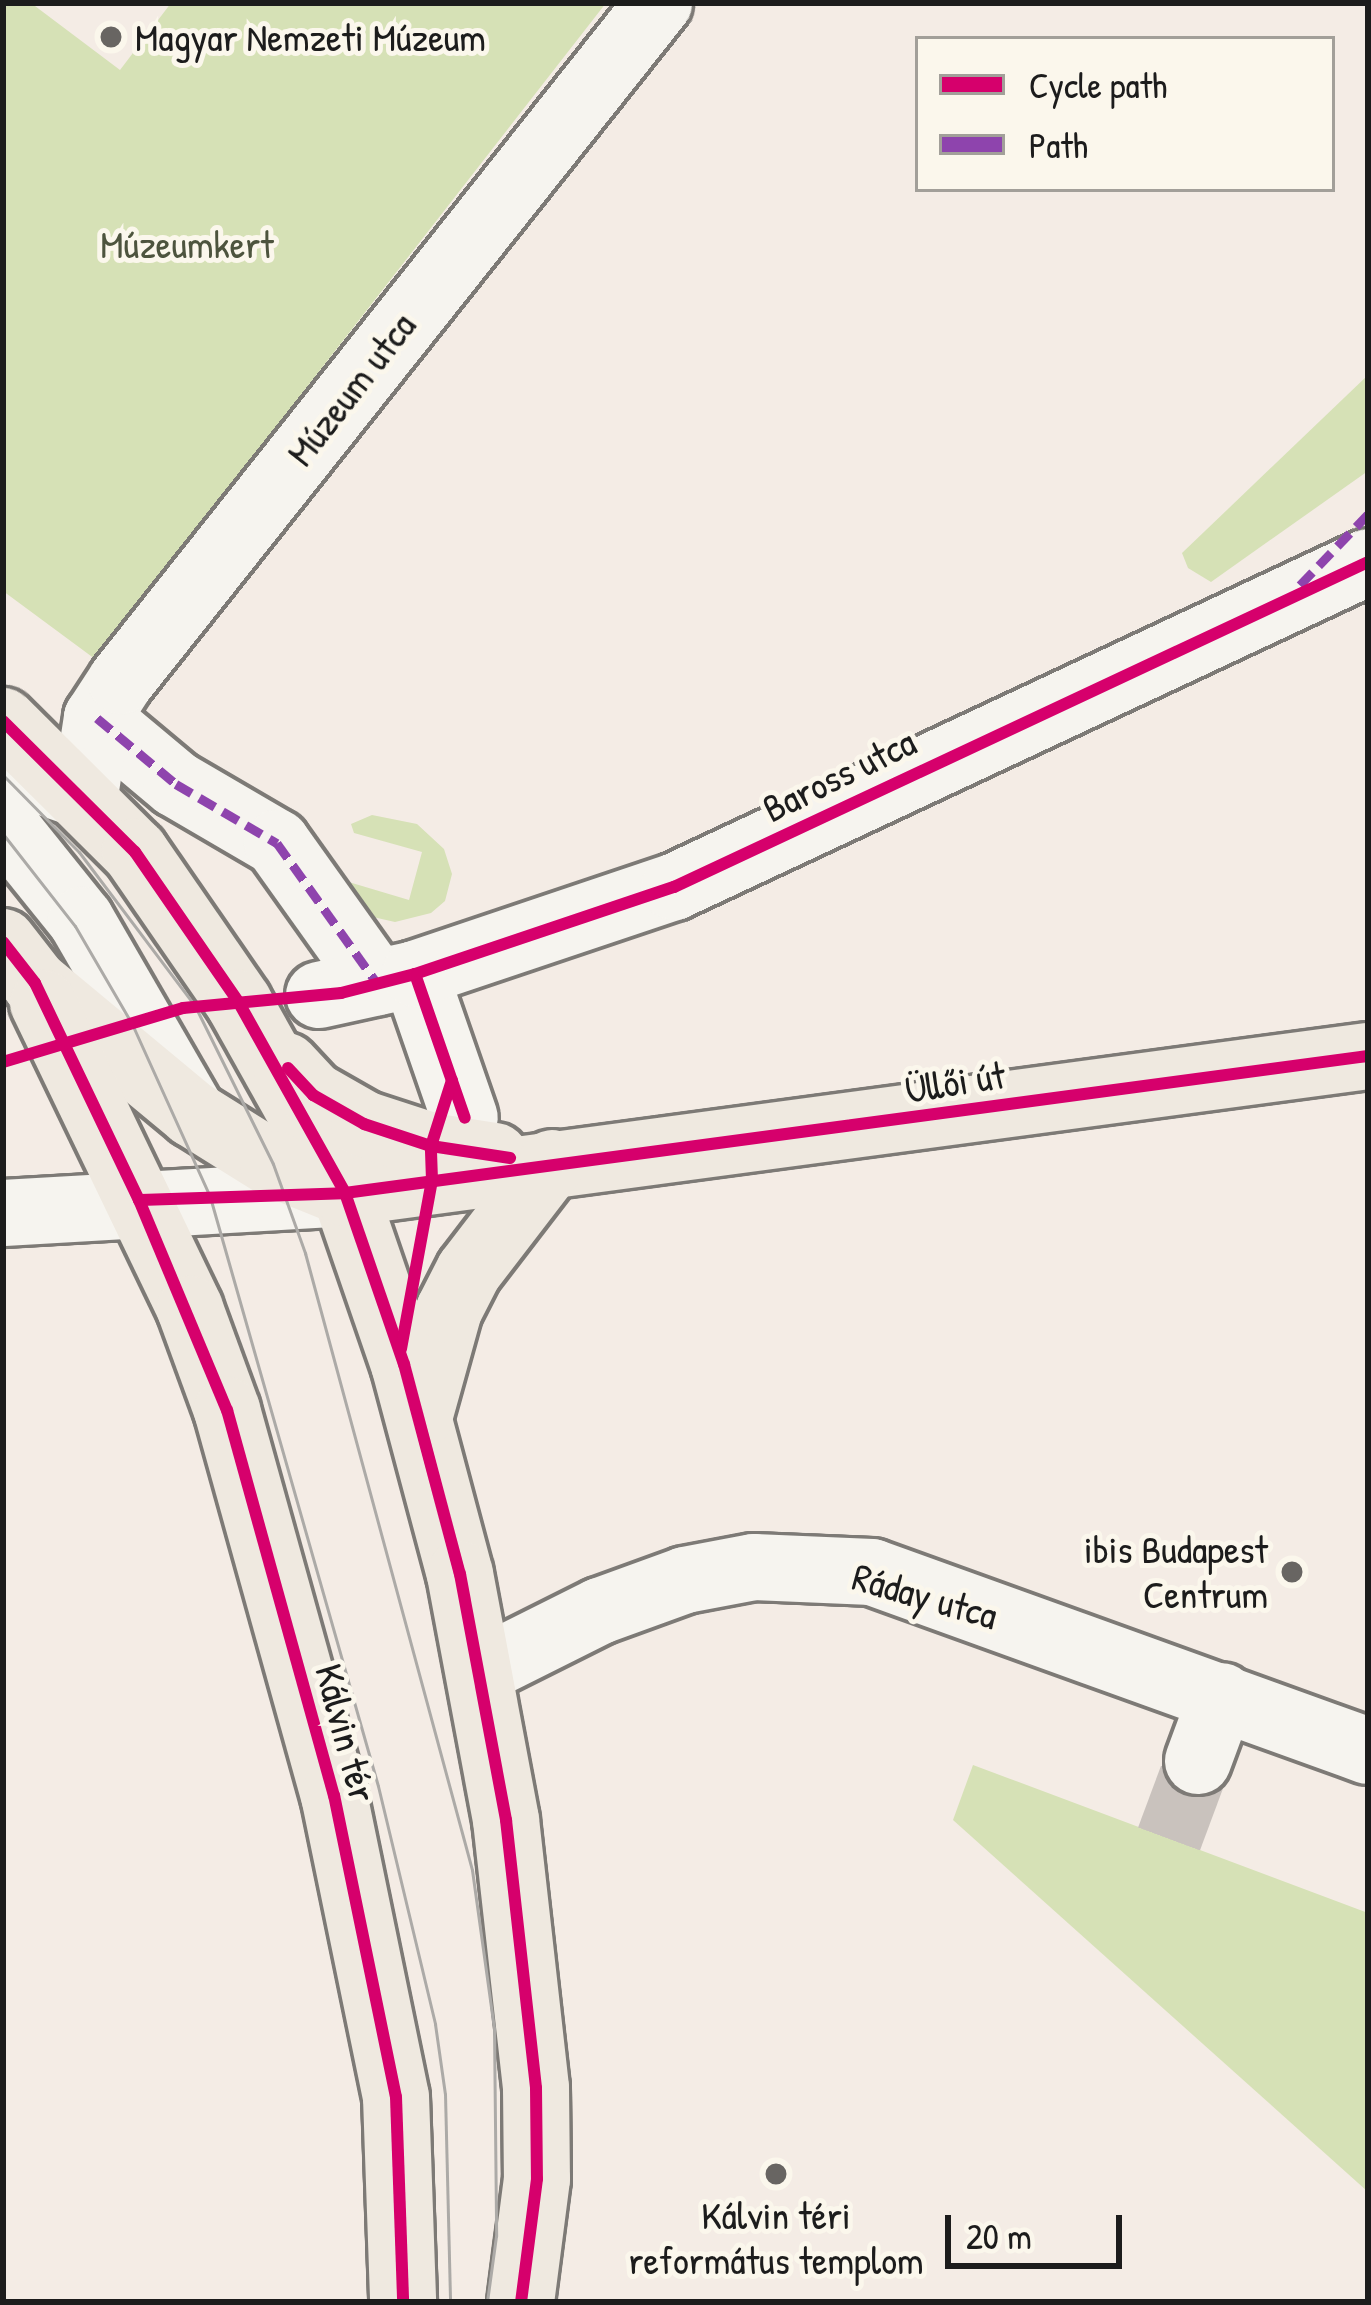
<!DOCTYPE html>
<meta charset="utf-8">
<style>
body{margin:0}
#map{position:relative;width:1371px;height:2305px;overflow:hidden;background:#f4ece5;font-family:"Patrick Hand",sans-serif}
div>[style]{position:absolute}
.green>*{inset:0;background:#d6e1b6}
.minor-tunnel>*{height:66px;margin-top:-33px;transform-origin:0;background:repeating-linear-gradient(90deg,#c9c2bd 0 66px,transparent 0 99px)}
.roads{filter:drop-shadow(3px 0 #7d7a76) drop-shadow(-3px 0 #7d7a76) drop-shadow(0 3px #7d7a76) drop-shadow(0 -3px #7d7a76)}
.minor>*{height:66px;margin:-33px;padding:0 33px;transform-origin:33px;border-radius:33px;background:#f6f4ef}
.major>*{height:66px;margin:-33px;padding:0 33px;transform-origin:33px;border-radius:33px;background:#efe9e0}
.tram>*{height:3px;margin:-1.5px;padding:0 1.5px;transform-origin:1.5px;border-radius:1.5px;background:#acaaa7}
.quiet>*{height:9px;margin-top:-4.5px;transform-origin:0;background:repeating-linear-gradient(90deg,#8e44ad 0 18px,transparent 0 27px)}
.cycleway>*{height:12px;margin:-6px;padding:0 6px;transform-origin:6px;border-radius:6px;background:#d6006c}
.dots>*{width:33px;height:33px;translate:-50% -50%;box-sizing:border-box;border:6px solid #fbf7ec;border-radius:50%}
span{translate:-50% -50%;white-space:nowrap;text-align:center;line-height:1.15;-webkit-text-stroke:10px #fbf7ec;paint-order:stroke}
.poi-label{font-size:39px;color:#1c1c1c}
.left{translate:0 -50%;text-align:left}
.right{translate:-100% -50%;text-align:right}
.park-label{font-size:39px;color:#4d543e}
.street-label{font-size:39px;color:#1c1c1c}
.frame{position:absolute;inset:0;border:6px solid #1c1c1c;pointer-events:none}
.legend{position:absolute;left:915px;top:36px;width:420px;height:156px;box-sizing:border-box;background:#fbf7ec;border:3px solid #a29f99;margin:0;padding:15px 21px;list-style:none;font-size:36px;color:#1c1c1c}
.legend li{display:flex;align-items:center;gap:24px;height:60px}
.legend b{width:60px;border:3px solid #a29f99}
.scale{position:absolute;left:945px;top:2215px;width:177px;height:54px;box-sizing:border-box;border:6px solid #1c1c1c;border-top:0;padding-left:15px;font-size:36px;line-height:42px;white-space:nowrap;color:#1c1c1c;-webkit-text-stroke:9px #fbf7ec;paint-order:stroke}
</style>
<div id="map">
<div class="green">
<div style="clip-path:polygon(3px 3px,31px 3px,120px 70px,171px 3px,606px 3px,95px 659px,3px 591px)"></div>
<div style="clip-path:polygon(1368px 375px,1368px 471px,1211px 582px,1188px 568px,1182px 553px)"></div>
<div style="clip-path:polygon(372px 815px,417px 824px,444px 849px,452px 874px,445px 901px,431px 913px,395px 922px,364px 915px,342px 880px,409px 900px,422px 852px,354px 833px,351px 824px)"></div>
<div style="clip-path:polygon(973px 1765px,1368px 1913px,1367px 2191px,953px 1820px)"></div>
</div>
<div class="minor-tunnel">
<div style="left:1169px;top:1839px;width:83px;rotate:-69.6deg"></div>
</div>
<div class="roads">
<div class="minor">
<div style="left:97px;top:718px;width:103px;rotate:39.9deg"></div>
<div style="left:176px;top:784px;width:117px;rotate:30.3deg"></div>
<div style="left:277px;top:843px;width:171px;rotate:54.5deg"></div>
<div style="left:3px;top:768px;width:87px;rotate:18.9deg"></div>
<div style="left:85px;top:796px;width:79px;rotate:-81.3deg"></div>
<div style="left:97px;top:718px;width:44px;rotate:-57deg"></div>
<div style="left:121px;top:681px;width:866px;rotate:-51.57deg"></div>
<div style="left:3px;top:823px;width:124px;rotate:51.2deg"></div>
<div style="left:81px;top:920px;width:224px;rotate:60deg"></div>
<div style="left:415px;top:974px;width:152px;rotate:70.9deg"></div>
<div style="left:319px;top:995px;width:98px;rotate:-12.3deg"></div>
<div style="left:415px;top:974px;width:273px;rotate:-18.6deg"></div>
<div style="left:674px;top:887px;width:766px;rotate:-25.09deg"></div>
<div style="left:3px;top:1213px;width:343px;rotate:-3.3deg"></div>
<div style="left:480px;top:1671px;width:134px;rotate:-26.6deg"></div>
<div style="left:600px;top:1611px;width:90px;rotate:-20deg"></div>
<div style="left:685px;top:1580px;width:70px;rotate:-10.7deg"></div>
<div style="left:754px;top:1567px;width:118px;rotate:2.4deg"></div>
<div style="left:872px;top:1572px;width:527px;rotate:19.84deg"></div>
<div style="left:1198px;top:1761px;width:69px;rotate:-69.7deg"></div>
</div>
<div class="major">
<div style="left:3px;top:721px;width:186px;rotate:44.8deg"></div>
<div style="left:135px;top:852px;width:183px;rotate:55.4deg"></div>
<div style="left:239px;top:1003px;width:218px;rotate:60.8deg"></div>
<div style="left:345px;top:1193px;width:181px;rotate:71deg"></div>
<div style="left:404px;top:1364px;width:217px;rotate:75.1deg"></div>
<div style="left:460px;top:1574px;width:250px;rotate:79.4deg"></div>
<div style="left:506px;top:1820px;width:270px;rotate:83.6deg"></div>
<div style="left:536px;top:2088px;width:91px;rotate:89.4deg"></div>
<div style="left:537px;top:2179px;width:124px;rotate:97.4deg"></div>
<div style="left:3px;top:942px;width:52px;rotate:52deg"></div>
<div style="left:35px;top:983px;width:205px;rotate:39.7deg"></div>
<div style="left:193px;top:1114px;width:94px;rotate:32deg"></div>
<div style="left:273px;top:1164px;width:78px;rotate:21.9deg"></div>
<div style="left:345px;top:1193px;width:1032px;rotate:-7.63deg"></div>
<div style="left:43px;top:1003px;width:339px;rotate:64.3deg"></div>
<div style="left:190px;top:1309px;width:108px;rotate:69.9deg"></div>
<div style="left:227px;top:1410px;width:400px;rotate:74.5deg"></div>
<div style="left:334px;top:1795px;width:308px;rotate:78.4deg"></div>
<div style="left:396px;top:2097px;width:205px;rotate:88deg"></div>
<div style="left:286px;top:1066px;width:40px;rotate:47deg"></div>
<div style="left:313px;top:1095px;width:59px;rotate:29.6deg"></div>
<div style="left:364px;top:1124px;width:71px;rotate:18.2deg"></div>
<div style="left:431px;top:1146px;width:65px;rotate:8.9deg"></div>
<div style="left:419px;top:1418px;width:112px;rotate:-74.5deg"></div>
<div style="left:449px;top:1310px;width:44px;rotate:-62.9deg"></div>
<div style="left:469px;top:1271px;width:136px;rotate:-52.5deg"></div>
</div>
</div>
<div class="tram">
<div style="left:3px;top:775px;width:108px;rotate:45.4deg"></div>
<div style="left:79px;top:852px;width:193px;rotate:53deg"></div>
<div style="left:195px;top:1006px;width:176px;rotate:63.7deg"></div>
<div style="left:273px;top:1164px;width:95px;rotate:70.2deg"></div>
<div style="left:305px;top:1253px;width:639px;rotate:74.85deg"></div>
<div style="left:472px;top:1870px;width:160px;rotate:82.1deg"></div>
<div style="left:494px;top:2028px;width:208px;rotate:89.4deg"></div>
<div style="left:496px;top:2236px;width:67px;rotate:97.8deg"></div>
<div style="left:3px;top:834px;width:117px;rotate:52deg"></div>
<div style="left:75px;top:926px;width:113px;rotate:59.8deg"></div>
<div style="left:132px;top:1024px;width:190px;rotate:65.7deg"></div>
<div style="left:210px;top:1197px;width:612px;rotate:74.08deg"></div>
<div style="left:378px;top:1786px;width:245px;rotate:76.5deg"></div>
<div style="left:435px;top:2024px;width:71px;rotate:81.9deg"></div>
<div style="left:445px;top:2094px;width:208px;rotate:88.6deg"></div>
</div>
<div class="quiet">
<div style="left:1300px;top:585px;width:98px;rotate:-46.2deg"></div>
<div style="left:97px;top:718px;width:103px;rotate:39.9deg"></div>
<div style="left:176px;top:784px;width:117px;rotate:30.3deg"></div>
<div style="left:277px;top:843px;width:171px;rotate:54.5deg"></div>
</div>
<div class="cycleway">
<div style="left:3px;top:721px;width:186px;rotate:44.8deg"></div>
<div style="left:135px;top:852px;width:183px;rotate:55.4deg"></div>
<div style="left:239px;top:1003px;width:218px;rotate:60.8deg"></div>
<div style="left:345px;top:1193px;width:181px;rotate:71deg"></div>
<div style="left:404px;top:1364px;width:217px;rotate:75.1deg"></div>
<div style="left:460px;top:1574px;width:250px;rotate:79.4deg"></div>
<div style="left:506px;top:1820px;width:270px;rotate:83.6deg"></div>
<div style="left:536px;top:2088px;width:91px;rotate:89.4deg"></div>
<div style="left:537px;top:2179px;width:124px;rotate:97.4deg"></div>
<div style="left:3px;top:942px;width:52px;rotate:52deg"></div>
<div style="left:35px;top:983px;width:241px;rotate:64.4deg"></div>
<div style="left:139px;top:1200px;width:228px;rotate:67.3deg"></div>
<div style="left:227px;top:1410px;width:400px;rotate:74.5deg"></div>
<div style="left:334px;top:1795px;width:308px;rotate:78.4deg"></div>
<div style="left:396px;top:2097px;width:205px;rotate:88deg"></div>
<div style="left:415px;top:974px;width:152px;rotate:70.9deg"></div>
<div style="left:3px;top:1062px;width:188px;rotate:-16.7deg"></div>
<div style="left:183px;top:1008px;width:159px;rotate:-5.4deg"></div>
<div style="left:341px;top:993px;width:76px;rotate:-14.4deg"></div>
<div style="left:415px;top:974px;width:273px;rotate:-18.6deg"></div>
<div style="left:674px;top:887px;width:766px;rotate:-25.09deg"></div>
<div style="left:288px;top:1068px;width:37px;rotate:47deg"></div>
<div style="left:313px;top:1095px;width:59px;rotate:29.6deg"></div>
<div style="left:364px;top:1124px;width:71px;rotate:18.2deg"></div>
<div style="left:431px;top:1146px;width:80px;rotate:8.6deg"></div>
<div style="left:139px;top:1200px;width:206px;rotate:-1.9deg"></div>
<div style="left:345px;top:1193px;width:1032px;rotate:-7.63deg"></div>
<div style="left:401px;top:1349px;width:172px;rotate:-79.6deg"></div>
<div style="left:432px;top:1180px;width:34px;rotate:-92deg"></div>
<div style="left:431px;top:1146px;width:69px;rotate:-72.3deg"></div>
</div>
<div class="dots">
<div style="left:111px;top:37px;background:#686562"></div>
<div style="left:1292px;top:1572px;background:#686562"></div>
<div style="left:776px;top:2174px;background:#686562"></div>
</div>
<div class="poi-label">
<span class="left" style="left:135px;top:37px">Magyar Nemzeti Múzeum</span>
<span class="right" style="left:1268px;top:1572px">ibis Budapest<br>Centrum</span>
<span style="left:776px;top:2238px">Kálvin téri<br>református templom</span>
</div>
<div class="park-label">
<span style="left:187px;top:244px">Múzeumkert</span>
</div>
<div class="street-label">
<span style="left:351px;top:389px;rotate:-52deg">Múzeum utca</span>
<span style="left:839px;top:775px;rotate:-26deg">Baross utca</span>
<span style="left:955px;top:1082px;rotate:-9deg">Üllői út</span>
<span style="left:925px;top:1596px;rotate:16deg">Ráday utca</span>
<span style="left:346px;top:1733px;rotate:75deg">Kálvin tér</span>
</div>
<div class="frame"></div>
<ul class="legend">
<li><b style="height:15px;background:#d6006c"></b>Cycle path</li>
<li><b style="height:15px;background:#8e44ad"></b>Path</li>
</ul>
<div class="scale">20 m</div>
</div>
